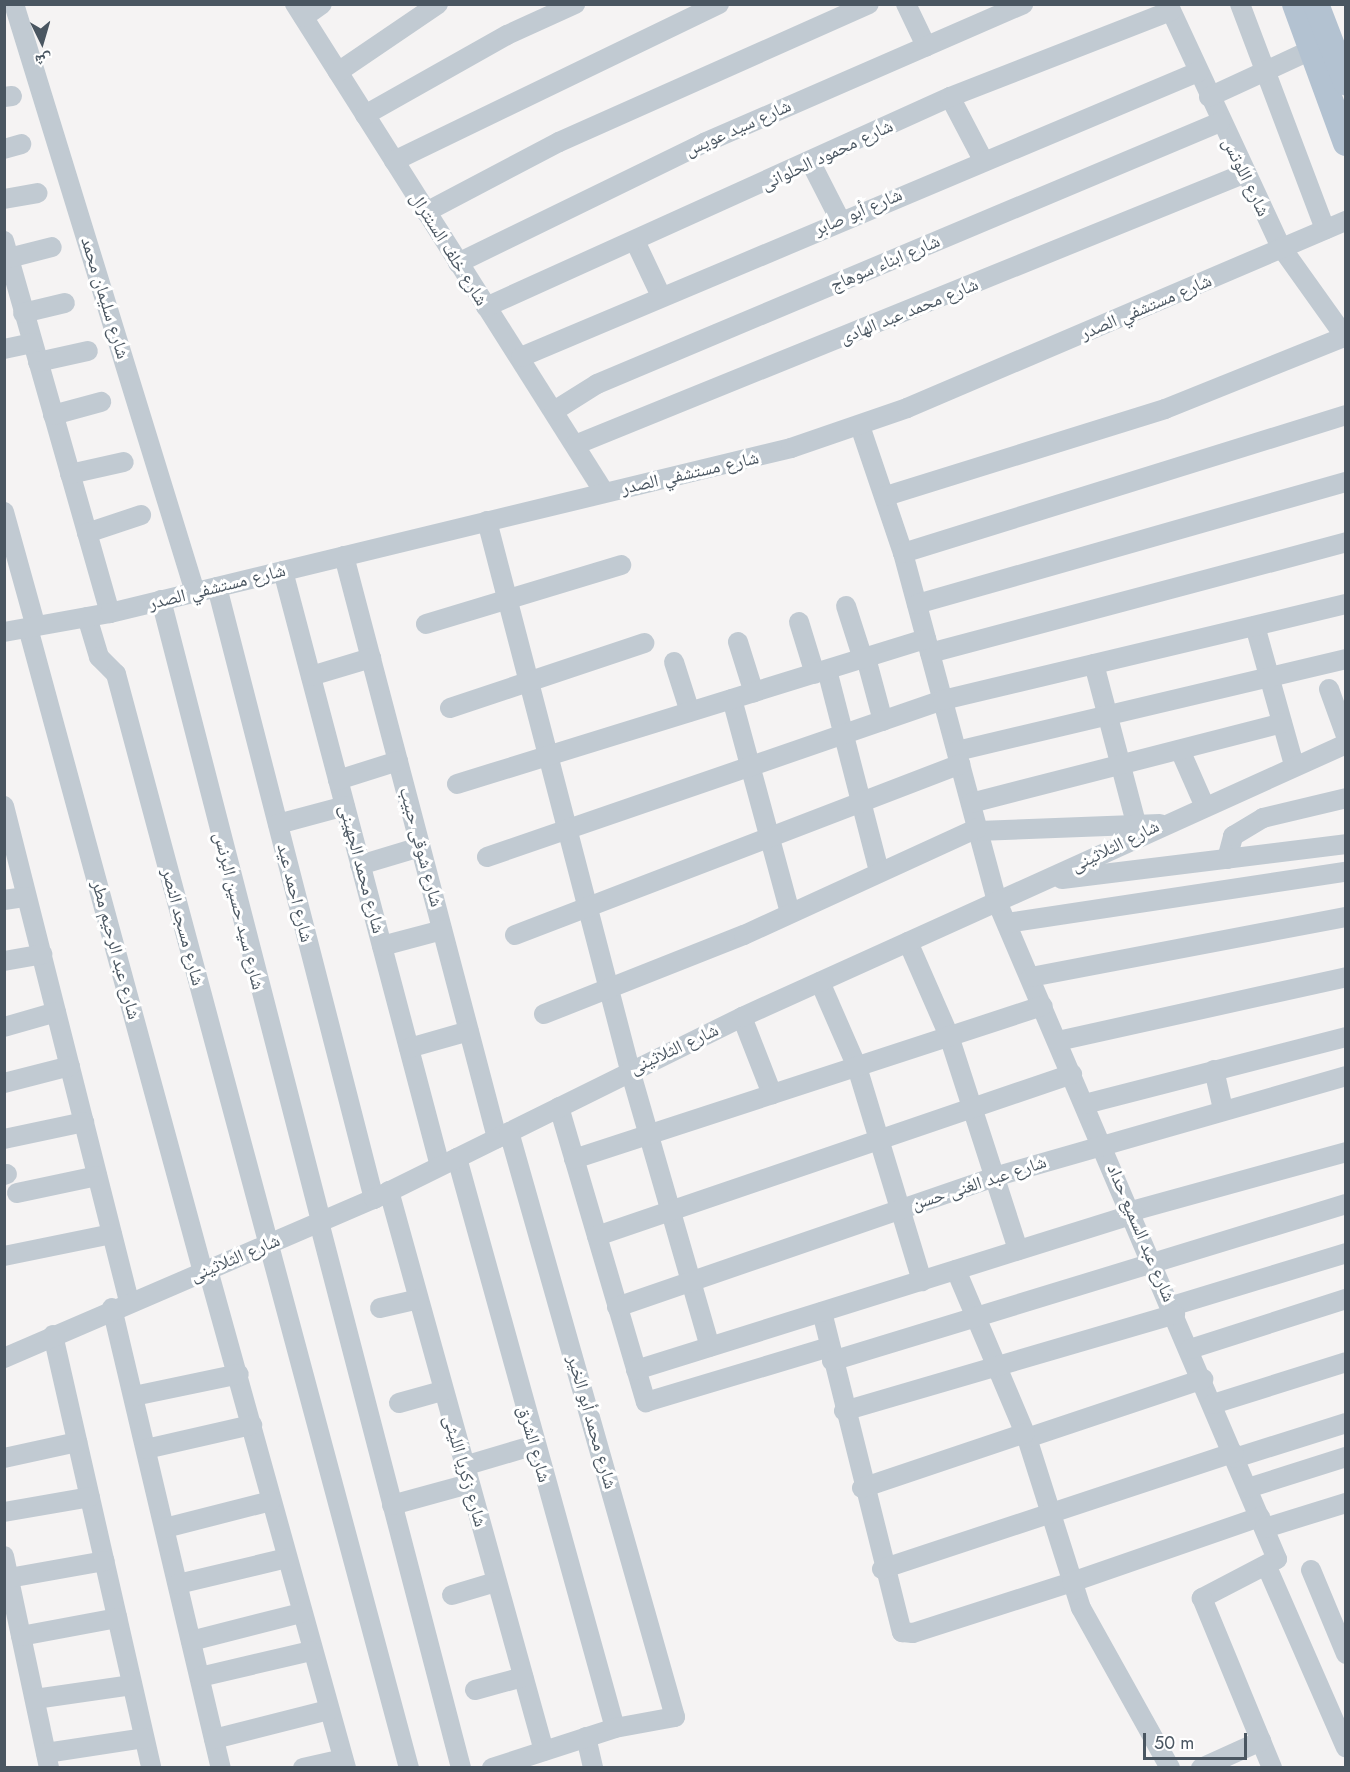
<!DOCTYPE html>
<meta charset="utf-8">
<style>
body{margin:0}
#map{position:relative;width:1350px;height:1772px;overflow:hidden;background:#f5f3f3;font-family:Jost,"Noto Naskh Arabic",sans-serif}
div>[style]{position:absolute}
.minor>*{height:20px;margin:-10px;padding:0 10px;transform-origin:10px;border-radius:10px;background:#c1cad2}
.major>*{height:26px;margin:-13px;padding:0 13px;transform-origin:13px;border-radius:13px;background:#b3c2d1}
span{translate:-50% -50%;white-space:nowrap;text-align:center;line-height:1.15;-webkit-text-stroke:6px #fff;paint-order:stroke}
.street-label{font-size:18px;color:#4a5661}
.frame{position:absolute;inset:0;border:6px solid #4a5661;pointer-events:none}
.north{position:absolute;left:12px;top:12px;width:60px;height:60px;-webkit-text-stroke:4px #fff;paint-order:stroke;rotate:175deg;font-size:16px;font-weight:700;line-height:24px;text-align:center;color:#4a5661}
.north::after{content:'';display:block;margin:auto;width:21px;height:27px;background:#4a5661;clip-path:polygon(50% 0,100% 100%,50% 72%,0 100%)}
.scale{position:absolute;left:1143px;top:1733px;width:104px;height:27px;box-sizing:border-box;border:3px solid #4a5661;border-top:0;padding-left:8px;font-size:18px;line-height:21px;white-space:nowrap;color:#4a5661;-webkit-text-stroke:4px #fff;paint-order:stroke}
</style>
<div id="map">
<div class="minor">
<div style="left:14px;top:4px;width:615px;rotate:72.89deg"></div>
<div style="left:295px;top:4px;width:578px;rotate:57.66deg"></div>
<div style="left:906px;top:4px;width:47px;rotate:64.5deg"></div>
<div style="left:1168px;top:4px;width:268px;rotate:65.1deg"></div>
<div style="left:1281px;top:247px;width:112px;rotate:54.5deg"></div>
<div style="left:1240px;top:4px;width:241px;rotate:69.3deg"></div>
<div style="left:304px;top:17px;width:22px;rotate:-36deg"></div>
<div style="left:338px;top:72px;width:121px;rotate:-34.2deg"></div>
<div style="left:4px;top:97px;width:8px;rotate:-7deg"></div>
<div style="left:950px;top:97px;width:69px;rotate:62.3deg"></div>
<div style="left:1209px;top:97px;width:112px;rotate:-24.7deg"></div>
<div style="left:365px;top:115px;width:163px;rotate:-29.4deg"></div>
<div style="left:507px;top:35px;width:75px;rotate:-24.5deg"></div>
<div style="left:4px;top:149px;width:18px;rotate:-16deg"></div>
<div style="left:394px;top:161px;width:361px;rotate:-25.8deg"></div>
<div style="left:811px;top:163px;width:64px;rotate:63deg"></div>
<div style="left:4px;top:199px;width:34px;rotate:-10deg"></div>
<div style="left:426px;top:212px;width:150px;rotate:-27.8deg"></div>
<div style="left:559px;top:142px;width:339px;rotate:-24deg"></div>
<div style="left:4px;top:241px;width:387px;rotate:74.1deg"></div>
<div style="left:635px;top:241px;width:61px;rotate:64.7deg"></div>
<div style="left:9px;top:258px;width:44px;rotate:-14.3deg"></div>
<div style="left:458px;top:263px;width:274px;rotate:-26deg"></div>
<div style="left:704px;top:143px;width:348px;rotate:-23.5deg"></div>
<div style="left:486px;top:307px;width:509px;rotate:-24.35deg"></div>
<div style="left:950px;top:97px;width:237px;rotate:-21.3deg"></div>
<div style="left:23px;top:313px;width:43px;rotate:-13.4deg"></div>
<div style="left:4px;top:349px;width:29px;rotate:-12deg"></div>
<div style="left:521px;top:357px;width:735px;rotate:-22.83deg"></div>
<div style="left:38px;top:362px;width:51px;rotate:-12.4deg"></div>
<div style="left:554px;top:411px;width:51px;rotate:-32.1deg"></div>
<div style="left:597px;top:384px;width:676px;rotate:-22.81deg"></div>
<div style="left:53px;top:415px;width:50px;rotate:-15.2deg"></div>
<div style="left:860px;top:426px;width:134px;rotate:71.3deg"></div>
<div style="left:903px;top:553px;width:364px;rotate:74.9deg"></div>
<div style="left:998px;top:904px;width:712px;rotate:66.93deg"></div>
<div style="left:1277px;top:1559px;width:85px;rotate:152.5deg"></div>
<div style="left:1202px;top:1598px;width:184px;rotate:67.6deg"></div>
<div style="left:575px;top:445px;width:721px;rotate:-22.08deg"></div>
<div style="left:70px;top:474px;width:55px;rotate:-12.5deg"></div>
<div style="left:886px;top:496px;width:292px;rotate:-17.3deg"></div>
<div style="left:1165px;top:409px;width:193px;rotate:-21.9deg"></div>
<div style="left:4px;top:512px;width:119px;rotate:74.5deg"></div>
<div style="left:487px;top:521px;width:567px;rotate:75.4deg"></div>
<div style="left:630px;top:1070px;width:288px;rotate:73.9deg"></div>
<div style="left:87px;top:533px;width:57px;rotate:-18.4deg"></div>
<div style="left:903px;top:553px;width:464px;rotate:-17.3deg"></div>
<div style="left:344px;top:556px;width:602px;rotate:75.27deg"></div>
<div style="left:283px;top:571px;width:615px;rotate:75.22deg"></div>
<div style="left:217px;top:587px;width:632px;rotate:75.61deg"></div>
<div style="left:161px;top:600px;width:641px;rotate:75.55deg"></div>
<div style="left:917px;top:604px;width:446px;rotate:-15.9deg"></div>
<div style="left:846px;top:606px;width:56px;rotate:72.2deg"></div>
<div style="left:87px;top:617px;width:42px;rotate:73.3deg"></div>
<div style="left:99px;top:657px;width:24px;rotate:45deg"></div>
<div style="left:116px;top:674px;width:1133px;rotate:75.01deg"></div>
<div style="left:799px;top:622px;width:54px;rotate:72.9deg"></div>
<div style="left:426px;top:624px;width:204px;rotate:-16.8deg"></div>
<div style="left:1255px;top:626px;width:144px;rotate:74.3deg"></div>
<div style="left:28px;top:628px;width:667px;rotate:74.8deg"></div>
<div style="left:4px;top:632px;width:108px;rotate:-10.2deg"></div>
<div style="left:110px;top:613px;width:701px;rotate:-13.62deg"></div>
<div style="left:791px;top:448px;width:123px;rotate:-19deg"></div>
<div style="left:907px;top:408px;width:477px;rotate:-23.1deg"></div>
<div style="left:738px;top:642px;width:53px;rotate:72.6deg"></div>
<div style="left:930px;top:653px;width:431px;rotate:-14.9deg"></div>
<div style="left:866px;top:658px;width:65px;rotate:74.9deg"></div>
<div style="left:674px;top:662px;width:52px;rotate:72.3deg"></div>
<div style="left:1094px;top:664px;width:164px;rotate:75.2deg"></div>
<div style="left:827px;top:670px;width:208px;rotate:75.5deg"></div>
<div style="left:311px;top:676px;width:63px;rotate:-16.7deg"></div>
<div style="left:1329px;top:689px;width:50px;rotate:70.1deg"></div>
<div style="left:732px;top:699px;width:221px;rotate:74.8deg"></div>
<div style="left:450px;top:708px;width:205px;rotate:-18.5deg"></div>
<div style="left:1180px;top:750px;width:62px;rotate:66.3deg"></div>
<div style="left:957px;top:751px;width:400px;rotate:-13.3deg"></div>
<div style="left:338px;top:780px;width:63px;rotate:-17.6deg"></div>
<div style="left:457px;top:784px;width:491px;rotate:-17.2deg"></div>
<div style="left:971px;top:803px;width:321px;rotate:-14.4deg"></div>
<div style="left:4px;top:806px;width:511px;rotate:75.83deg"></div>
<div style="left:278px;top:824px;width:69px;rotate:-15deg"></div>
<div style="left:978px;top:831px;width:182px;rotate:-2.2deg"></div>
<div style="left:487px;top:857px;width:482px;rotate:-19deg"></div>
<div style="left:943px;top:700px;width:414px;rotate:-13.4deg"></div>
<div style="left:1227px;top:859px;width:24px;rotate:-75deg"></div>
<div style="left:1233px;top:836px;width:35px;rotate:-31deg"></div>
<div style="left:1263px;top:818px;width:85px;rotate:-13.5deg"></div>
<div style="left:360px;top:865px;width:63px;rotate:-16.7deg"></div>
<div style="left:1062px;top:879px;width:286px;rotate:-7deg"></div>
<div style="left:4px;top:900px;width:22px;rotate:-8deg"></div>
<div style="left:1007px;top:923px;width:343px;rotate:-8.6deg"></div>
<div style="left:515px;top:935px;width:477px;rotate:-21deg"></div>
<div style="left:908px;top:942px;width:103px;rotate:66.4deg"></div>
<div style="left:949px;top:1036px;width:225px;rotate:72.1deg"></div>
<div style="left:382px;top:946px;width:62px;rotate:-14.9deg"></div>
<div style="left:4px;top:961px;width:39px;rotate:-10deg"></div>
<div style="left:1031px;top:977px;width:321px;rotate:-10.8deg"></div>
<div style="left:820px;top:982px;width:93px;rotate:66.5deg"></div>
<div style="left:857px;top:1067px;width:224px;rotate:73.1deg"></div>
<div style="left:544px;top:1014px;width:215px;rotate:-21.6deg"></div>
<div style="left:744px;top:935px;width:257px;rotate:-24.6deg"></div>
<div style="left:742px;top:1017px;width:83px;rotate:68.7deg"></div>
<div style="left:4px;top:1027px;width:54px;rotate:-16.1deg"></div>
<div style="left:1058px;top:1041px;width:295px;rotate:-12.5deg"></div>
<div style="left:409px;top:1048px;width:62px;rotate:-15.8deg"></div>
<div style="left:1214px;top:1070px;width:39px;rotate:77deg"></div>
<div style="left:4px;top:1083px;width:68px;rotate:-14.4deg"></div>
<div style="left:1085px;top:1104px;width:269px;rotate:-14.4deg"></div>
<div style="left:559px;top:1107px;width:308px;rotate:73.6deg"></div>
<div style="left:646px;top:1402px;width:191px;rotate:-16.7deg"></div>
<div style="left:4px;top:1139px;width:82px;rotate:-12deg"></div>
<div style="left:457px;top:1158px;width:591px;rotate:74.51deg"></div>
<div style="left:574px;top:1159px;width:493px;rotate:-18.1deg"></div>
<div style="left:4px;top:1175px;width:3px;rotate:-18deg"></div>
<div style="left:389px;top:1191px;width:581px;rotate:74.53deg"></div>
<div style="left:17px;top:1193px;width:82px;rotate:-12deg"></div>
<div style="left:1132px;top:1211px;width:222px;rotate:-15.4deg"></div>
<div style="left:319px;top:1222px;width:564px;rotate:75.42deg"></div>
<div style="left:597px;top:1236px;width:502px;rotate:-18.83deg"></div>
<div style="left:4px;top:1256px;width:110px;rotate:-11.5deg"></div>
<div style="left:208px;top:1270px;width:517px;rotate:74.51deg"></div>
<div style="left:956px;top:1270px;width:182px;rotate:67.1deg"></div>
<div style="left:1027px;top:1438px;width:178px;rotate:72.4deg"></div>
<div style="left:1081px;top:1608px;width:183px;rotate:60.9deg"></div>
<div style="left:1172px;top:1306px;width:182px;rotate:-16.9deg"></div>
<div style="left:617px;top:1307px;width:399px;rotate:-19deg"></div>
<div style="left:994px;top:1177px;width:366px;rotate:-16deg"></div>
<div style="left:112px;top:1308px;width:473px;rotate:76.7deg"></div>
<div style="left:380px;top:1308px;width:39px;rotate:-13deg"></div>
<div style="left:822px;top:1312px;width:330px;rotate:76deg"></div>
<div style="left:902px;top:1632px;width:11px;rotate:5deg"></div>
<div style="left:913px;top:1633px;width:167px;rotate:-17.8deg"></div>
<div style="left:1072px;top:1582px;width:199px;rotate:-19.1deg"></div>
<div style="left:53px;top:1335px;width:444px;rotate:77.2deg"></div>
<div style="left:1190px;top:1349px;width:164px;rotate:-17.8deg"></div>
<div style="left:4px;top:1358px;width:403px;rotate:-23.3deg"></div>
<div style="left:374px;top:1199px;width:411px;rotate:-26.3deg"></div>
<div style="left:742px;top:1017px;width:663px;rotate:-24.32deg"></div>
<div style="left:832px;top:1361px;width:537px;rotate:-16.99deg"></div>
<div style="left:636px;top:1370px;width:522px;rotate:-17.39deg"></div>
<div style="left:134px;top:1396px;width:107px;rotate:-11.8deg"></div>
<div style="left:399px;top:1403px;width:45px;rotate:-15.6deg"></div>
<div style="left:1213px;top:1404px;width:139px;rotate:-17.5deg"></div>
<div style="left:844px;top:1411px;width:345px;rotate:-16.3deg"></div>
<div style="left:1027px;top:1438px;width:186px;rotate:-18.5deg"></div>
<div style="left:146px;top:1449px;width:109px;rotate:-12.8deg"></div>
<div style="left:4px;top:1458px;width:75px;rotate:-12.4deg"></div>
<div style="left:1235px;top:1458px;width:116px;rotate:-17.5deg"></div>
<div style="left:464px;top:1466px;width:74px;rotate:-16.5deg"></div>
<div style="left:862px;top:1488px;width:172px;rotate:-18.6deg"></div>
<div style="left:1248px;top:1488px;width:103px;rotate:-17.6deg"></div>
<div style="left:392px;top:1505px;width:79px;rotate:-15.4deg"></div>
<div style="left:4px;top:1512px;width:87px;rotate:-9.9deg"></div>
<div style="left:165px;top:1528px;width:109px;rotate:-14.3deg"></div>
<div style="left:1265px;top:1528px;width:85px;rotate:-17.2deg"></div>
<div style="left:4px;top:1556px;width:217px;rotate:78deg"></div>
<div style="left:1267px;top:1567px;width:197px;rotate:66.4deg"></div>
<div style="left:882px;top:1569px;width:370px;rotate:-18.3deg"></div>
<div style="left:1311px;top:1570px;width:91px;rotate:67.4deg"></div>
<div style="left:9px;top:1578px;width:97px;rotate:-10.1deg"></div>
<div style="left:178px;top:1584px;width:112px;rotate:-13.4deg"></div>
<div style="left:452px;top:1595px;width:46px;rotate:-16.5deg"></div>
<div style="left:21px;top:1636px;width:98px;rotate:-10.6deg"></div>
<div style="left:191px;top:1641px;width:114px;rotate:-14.3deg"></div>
<div style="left:200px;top:1677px;width:114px;rotate:-13.2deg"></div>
<div style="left:475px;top:1690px;width:50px;rotate:-15.2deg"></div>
<div style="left:35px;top:1699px;width:98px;rotate:-8.2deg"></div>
<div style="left:586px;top:1737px;width:32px;rotate:77deg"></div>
<div style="left:214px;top:1739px;width:119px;rotate:-14.2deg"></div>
<div style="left:46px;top:1753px;width:99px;rotate:-8.7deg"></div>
<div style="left:303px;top:1768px;width:41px;rotate:-12.7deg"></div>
<div style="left:492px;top:1768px;width:129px;rotate:-18deg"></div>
<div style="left:615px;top:1728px;width:61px;rotate:-10.4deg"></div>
<div style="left:675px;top:1717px;width:608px;rotate:-105.84deg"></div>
<div style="left:1201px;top:1768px;width:66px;rotate:-24.2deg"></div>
</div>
<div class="major">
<div style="left:1295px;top:4px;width:148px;rotate:69.9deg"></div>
<div style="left:1316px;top:4px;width:84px;rotate:69deg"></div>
</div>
<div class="street-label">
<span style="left:738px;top:128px;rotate:-24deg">شارع سيد عويس</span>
<span style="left:827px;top:155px;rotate:-25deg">شارع محمود الحلوانى</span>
<span style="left:1246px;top:177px;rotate:64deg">شارع اللوتس</span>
<span style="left:858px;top:212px;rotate:-23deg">شارع أبو صابر</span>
<span style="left:449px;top:249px;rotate:58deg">شارع خلف السنترال</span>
<span style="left:885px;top:263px;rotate:-23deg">شارع ابناء سوهاج</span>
<span style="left:105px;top:298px;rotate:73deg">شارع سليمان محمد</span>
<span style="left:1146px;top:307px;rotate:-23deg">شارع مستشفي الصدر</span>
<span style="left:909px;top:311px;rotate:-22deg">شارع محمد عبد الهادى</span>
<span style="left:690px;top:473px;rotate:-13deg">شارع مستشفي الصدر</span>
<span style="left:217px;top:587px;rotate:-14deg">شارع مستشفي الصدر</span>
<span style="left:1115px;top:846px;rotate:-26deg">شارع الثلاثينى</span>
<span style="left:421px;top:847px;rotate:75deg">شارع شوقى حبيب</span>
<span style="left:362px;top:869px;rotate:75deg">شارع محمد الجهينى</span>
<span style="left:295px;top:893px;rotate:76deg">شارع احمد عيد</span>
<span style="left:239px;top:911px;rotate:76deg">شارع سيد حسين البرنس</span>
<span style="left:183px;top:927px;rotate:75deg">شارع مسجد النصر</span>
<span style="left:116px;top:950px;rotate:75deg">شارع عبد الرحيم مطر</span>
<span style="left:674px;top:1049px;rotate:-25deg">شارع الثلاثينى</span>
<span style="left:979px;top:1183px;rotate:-18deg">شارع عبد الغنى حسن</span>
<span style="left:1141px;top:1233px;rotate:67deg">شارع عبد السميع حداد</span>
<span style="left:235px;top:1258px;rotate:-23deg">شارع الثلاثينى</span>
<span style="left:592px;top:1422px;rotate:74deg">شارع محمد أبو الخير</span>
<span style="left:534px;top:1444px;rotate:74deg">شارع الشرق</span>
<span style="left:465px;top:1471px;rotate:74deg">شارع زكريا الليثى</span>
</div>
<div class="frame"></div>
<div class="north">ش</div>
<div class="scale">50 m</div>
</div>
